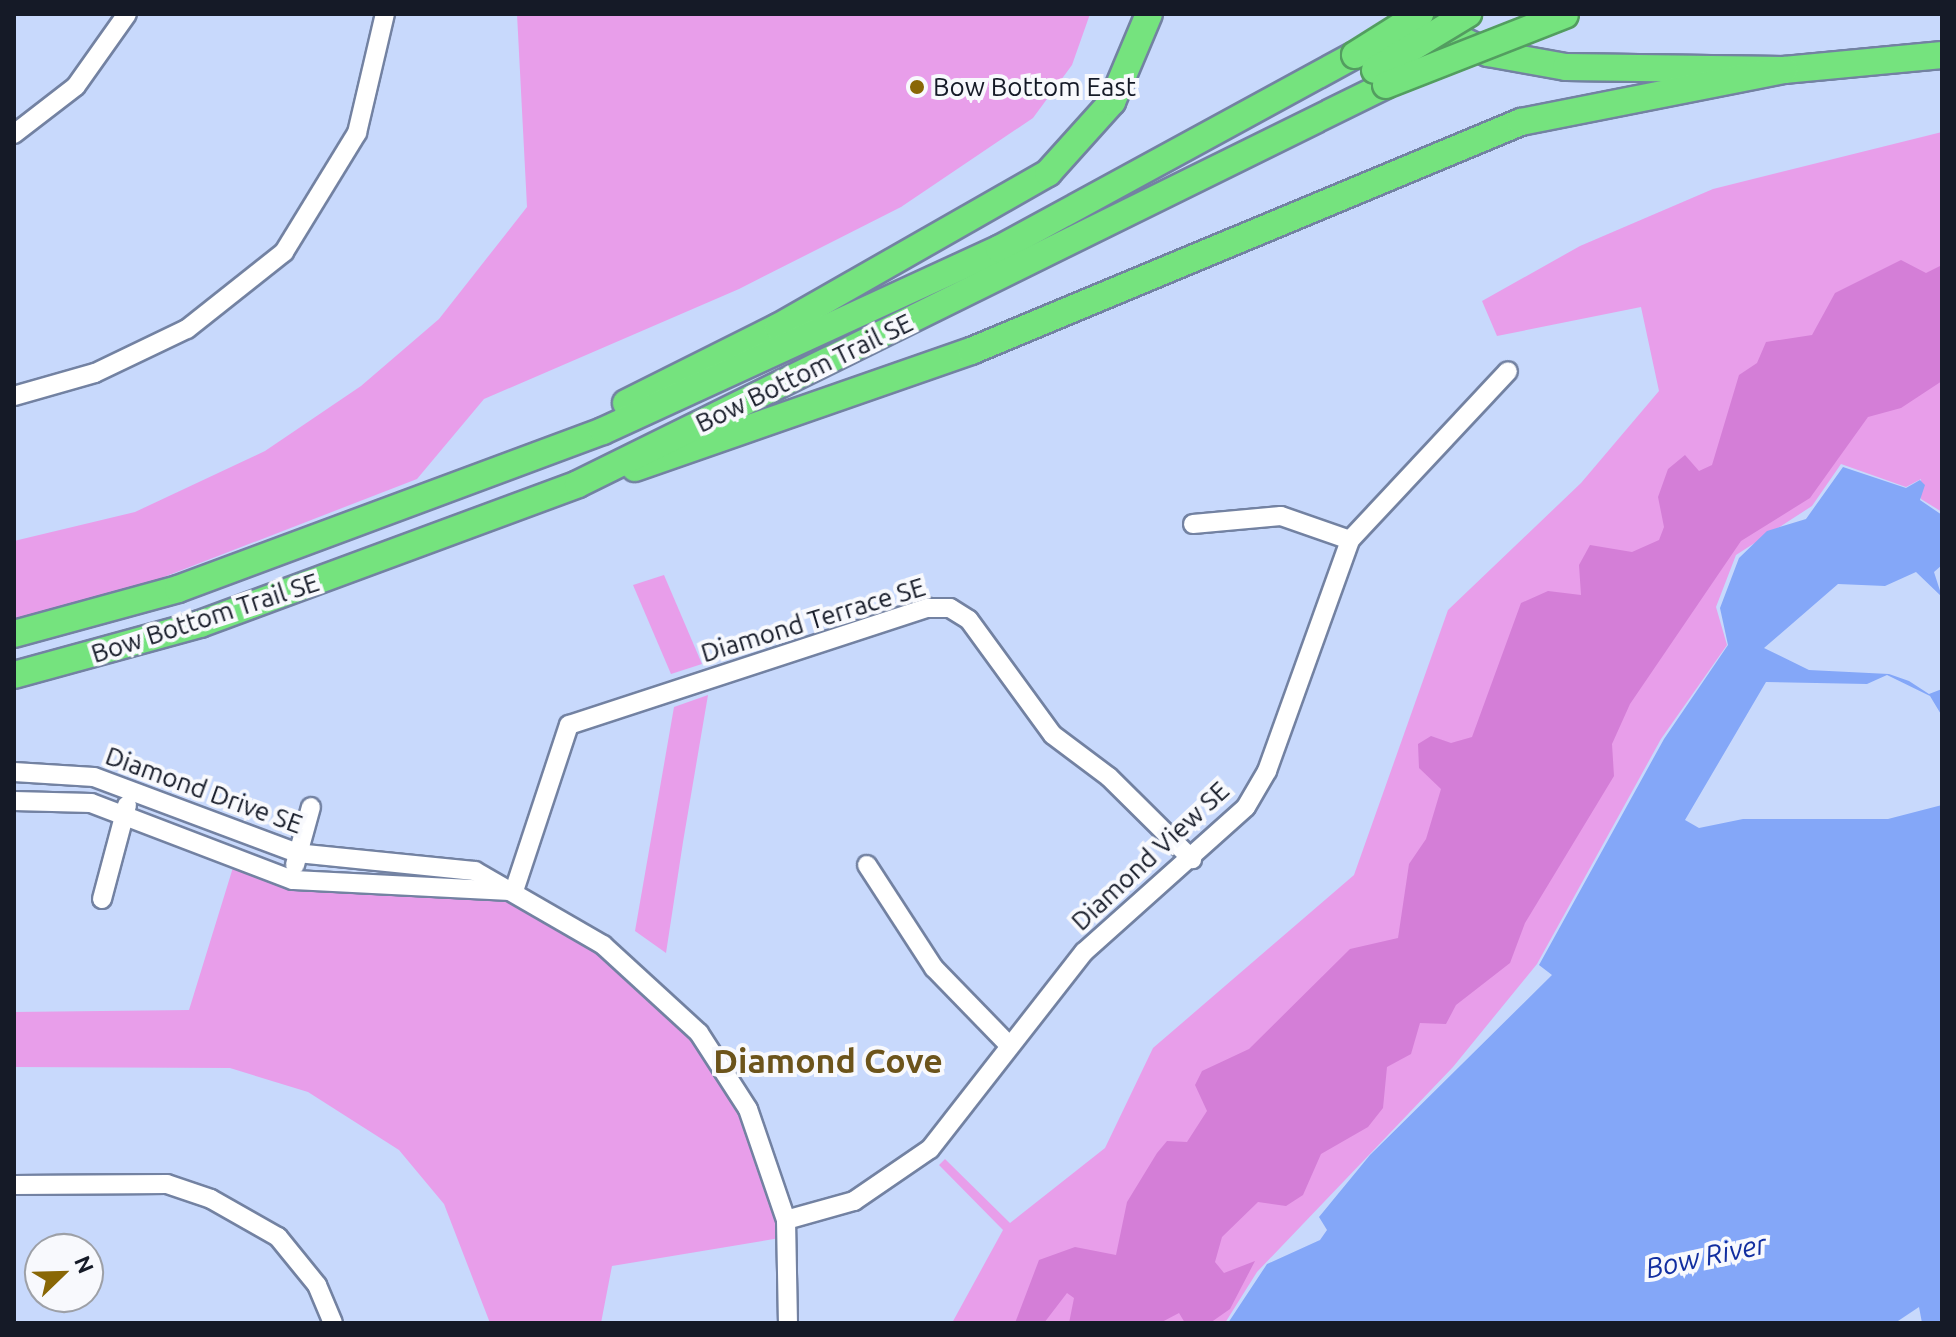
<!DOCTYPE html>
<style>
body{margin:0}
#map{position:relative;width:1956px;height:1337px;overflow:hidden;background:#c8d9fc;font-family:Ubuntu,sans-serif}
div>[style]{position:absolute}
.green>*{inset:0;background:#e89eea}
.forest>*{inset:0;background:#d47ed7}
.water>*{inset:0;background:#84a7f8}
.roads{filter:drop-shadow(2px 0 #7382a2) drop-shadow(-2px 0 #7382a2) drop-shadow(0 2px #7382a2) drop-shadow(0 -2px #7382a2)}
.minor>*{height:18px;margin:-9px;padding:0 9px;transform-origin:9px;border-radius:9px;background:#fff}
.highway>*{height:26px;margin:-13px;padding:0 13px;transform-origin:13px;border-radius:13px;background:#75e37e}
.bridges{filter:drop-shadow(2px 0 #539d60) drop-shadow(-2px 0 #539d60) drop-shadow(0 2px #539d60) drop-shadow(0 -2px #539d60)}
.highway-bridge>*{height:26px;margin:-13px;padding:0 13px;transform-origin:13px;border-radius:13px;background:#75e37e}
.dots>*{width:22px;height:22px;translate:-50% -50%;box-sizing:border-box;border:4px solid #f8f9fd;border-radius:50%}
span{translate:-50% -50%;white-space:nowrap;text-align:center;line-height:1.15;-webkit-text-stroke:8px #f8f9fd;paint-order:stroke}
.poi-label{font-size:26px;color:#151a27}
.left{translate:0 -50%;text-align:left}
.street-label{font-size:26px;color:#151a27}
.water-label{font-size:28px;color:#112ea0;font-style:italic}
.district-label{font-size:34px;color:#6c541b;font-weight:700}
.frame{position:absolute;inset:0;border:16px solid #151a27;pointer-events:none}
.north{position:absolute;left:24px;top:1233px;width:80px;height:80px;box-sizing:border-box;background:#f8f9fd;border:2px solid #9da0a7;border-radius:50%;rotate:67deg;font-size:22px;font-weight:700;line-height:32px;text-align:center;color:#151a27}
.north::after{content:'';display:block;margin:auto;width:28px;height:36px;background:#896705;clip-path:polygon(50% 0,100% 100%,50% 72%,0 100%)}
</style>
<div id="map">
<div class="green">
<div style="clip-path:polygon(517px 14px,1090px 14px,1072px 65px,1033px 118px,901px 207px,739px 289px,484px 399px,417px 479px,115px 596px,14px 621px,14px 541px,135px 512px,265px 451px,361px 386px,439px 319px,527px 207px)"></div>
<div style="clip-path:polygon(1942px 132px,1942px 512px,1921px 499px,1921px 479px,1906px 487px,1841px 464px,1812px 506px,1736px 555px,1716px 607px,1727px 645px,1661px 739px,1537px 964px,1453px 1067px,1257px 1272px,1225px 1323px,952px 1323px,1003px 1230px,939px 1165px,945px 1159px,1010px 1223px,1105px 1148px,1153px 1048px,1354px 875px,1448px 610px,1581px 483px,1659px 391px,1641px 307px,1497px 336px,1482px 301px,1580px 246px,1713px 189px)"></div>
<div style="clip-path:polygon(664px 575px,702px 664px,671px 674px,633px 585px)"></div>
<div style="clip-path:polygon(708px 695px,683px 842px,666px 953px,635px 931px,674px 707px)"></div>
<div style="clip-path:polygon(235px 861px,264px 873px,514px 891px,570px 924px,723px 1065px,786px 1237px,612px 1266px,601px 1323px,490px 1323px,444px 1204px,399px 1150px,308px 1092px,230px 1068px,14px 1067px,14px 1012px,189px 1010px)"></div>
</div>
<div class="forest">
<div style="clip-path:polygon(1901px 260px,1926px 273px,1942px 265px,1942px 381px,1901px 408px,1868px 417px,1810px 498px,1741px 541px,1630px 704px,1612px 744px,1614px 776px,1525px 923px,1510px 963px,1456px 1005px,1446px 1024px,1420px 1023px,1411px 1054px,1387px 1067px,1383px 1108px,1368px 1127px,1321px 1154px,1303px 1195px,1286px 1206px,1258px 1202px,1222px 1237px,1215px 1262px,1224px 1273px,1255px 1261px,1230px 1309px,1210px 1323px,1185px 1323px,1179px 1313px,1160px 1323px,1069px 1323px,1074px 1298px,1067px 1293px,1044px 1323px,1015px 1323px,1039px 1260px,1075px 1247px,1116px 1255px,1127px 1202px,1157px 1153px,1167px 1141px,1187px 1142px,1207px 1111px,1195px 1085px,1202px 1071px,1249px 1049px,1350px 949px,1398px 938px,1409px 864px,1426px 839px,1441px 789px,1419px 768px,1418px 744px,1431px 736px,1451px 743px,1472px 737px,1521px 603px,1548px 591px,1581px 595px,1579px 565px,1590px 545px,1632px 552px,1659px 540px,1664px 527px,1658px 497px,1668px 469px,1685px 455px,1699px 471px,1712px 465px,1739px 375px,1757px 363px,1766px 342px,1812px 335px,1835px 293px)"></div>
</div>
<div class="water">
<div style="clip-path:polygon(1843px 467px,1906px 488px,1920px 480px,1925px 485px,1920px 500px,1942px 515px,1942px 565px,1934px 572px,1942px 597px,1916px 572px,1885px 586px,1838px 584px,1764px 648px,1809px 670px,1889px 674px,1909px 681px,1929px 694px,1942px 689px,1942px 716px,1930px 696px,1887px 675px,1867px 684px,1766px 682px,1685px 820px,1699px 828px,1743px 819px,1888px 819px,1942px 805px,1942px 1323px,1922px 1323px,1919px 1307px,1895px 1323px,1228px 1323px,1267px 1264px,1320px 1240px,1327px 1230px,1319px 1217px,1370px 1155px,1552px 975px,1539px 965px,1664px 739px,1728px 645px,1720px 608px,1739px 558px,1767px 531px,1806px 519px)"></div>
</div>
<div class="roads">
<div class="minor">
<div style="left:14px;top:134px;width:78px;rotate:-37.7deg"></div>
<div style="left:76px;top:86px;width:88px;rotate:-54.7deg"></div>
<div style="left:14px;top:396px;width:84px;rotate:-15.9deg"></div>
<div style="left:95px;top:373px;width:102px;rotate:-25.6deg"></div>
<div style="left:187px;top:329px;width:124px;rotate:-38.4deg"></div>
<div style="left:284px;top:252px;width:140px;rotate:-58.5deg"></div>
<div style="left:357px;top:133px;width:122px;rotate:-76.8deg"></div>
<div style="left:1193px;top:524px;width:88px;rotate:-5.2deg"></div>
<div style="left:1281px;top:516px;width:73px;rotate:19.2deg"></div>
<div style="left:14px;top:772px;width:80px;rotate:3.6deg"></div>
<div style="left:94px;top:777px;width:217px;rotate:20.5deg"></div>
<div style="left:297px;top:853px;width:179px;rotate:5.8deg"></div>
<div style="left:475px;top:871px;width:148px;rotate:30deg"></div>
<div style="left:603px;top:945px;width:130px;rotate:42.5deg"></div>
<div style="left:699px;top:1033px;width:90px;rotate:57.2deg"></div>
<div style="left:748px;top:1109px;width:117px;rotate:71.1deg"></div>
<div style="left:786px;top:1220px;width:103px;rotate:88.9deg"></div>
<div style="left:14px;top:801px;width:77px;rotate:1.5deg"></div>
<div style="left:91px;top:803px;width:216px;rotate:20.9deg"></div>
<div style="left:293px;top:880px;width:218px;rotate:2.9deg"></div>
<div style="left:295px;top:865px;width:60px;rotate:-74.6deg"></div>
<div style="left:867px;top:865px;width:123px;rotate:57deg"></div>
<div style="left:934px;top:968px;width:106px;rotate:45.8deg"></div>
<div style="left:514px;top:891px;width:175px;rotate:-71.7deg"></div>
<div style="left:569px;top:725px;width:378px;rotate:-18.1deg"></div>
<div style="left:928px;top:608px;width:22px"></div>
<div style="left:950px;top:608px;width:22px;rotate:32deg"></div>
<div style="left:969px;top:620px;width:142px;rotate:53.9deg"></div>
<div style="left:1053px;top:735px;width:70px;rotate:36.9deg"></div>
<div style="left:1109px;top:777px;width:117px;rotate:44.7deg"></div>
<div style="left:102px;top:899px;width:97px;rotate:-75.1deg"></div>
<div style="left:14px;top:1185px;width:153px;rotate:-0.4deg"></div>
<div style="left:167px;top:1184px;width:46px;rotate:18.8deg"></div>
<div style="left:211px;top:1199px;width:77px;rotate:29.6deg"></div>
<div style="left:278px;top:1237px;width:62px;rotate:50.9deg"></div>
<div style="left:317px;top:1285px;width:41px;rotate:67.2deg"></div>
<div style="left:786px;top:1220px;width:71px;rotate:-15.6deg"></div>
<div style="left:854px;top:1201px;width:92px;rotate:-34.4deg"></div>
<div style="left:930px;top:1149px;width:250px;rotate:-52deg"></div>
<div style="left:1084px;top:952px;width:217px;rotate:-41.8deg"></div>
<div style="left:1246px;top:807px;width:42px;rotate:-59.7deg"></div>
<div style="left:1267px;top:771px;width:245px;rotate:-70.2deg"></div>
<div style="left:1350px;top:540px;width:231px;rotate:-46.9deg"></div>
</div>
<div class="highway">
<div style="left:1422px;top:20px;width:74px;rotate:26.6deg"></div>
<div style="left:1488px;top:53px;width:79px;rotate:10.2deg"></div>
<div style="left:1566px;top:67px;width:218px;rotate:0.8deg"></div>
<div style="left:1784px;top:70px;width:159px;rotate:-5.4deg"></div>
<div style="left:626px;top:403px;width:170px;rotate:-26.6deg"></div>
<div style="left:778px;top:327px;width:311px;rotate:-29.7deg"></div>
<div style="left:1048px;top:173px;width:96px;rotate:-48deg"></div>
<div style="left:1112px;top:102px;width:95px;rotate:-67.2deg"></div>
<div style="left:635px;top:468px;width:356px;rotate:-19.2deg"></div>
<div style="left:971px;top:351px;width:596px;rotate:-22.61deg"></div>
<div style="left:1521px;top:122px;width:268px;rotate:-11.2deg"></div>
<div style="left:14px;top:634px;width:170px;rotate:-15.3deg"></div>
<div style="left:178px;top:589px;width:453px;rotate:-20.4deg"></div>
<div style="left:603px;top:431px;width:436px;rotate:-24.7deg"></div>
<div style="left:999px;top:249px;width:405px;rotate:-28.6deg"></div>
<div style="left:14px;top:675px;width:193px;rotate:-15.3deg"></div>
<div style="left:200px;top:624px;width:403px;rotate:-20.3deg"></div>
<div style="left:578px;top:484px;width:901px;rotate:-26.28deg"></div>
</div>
</div>
<div class="bridges">
<div class="highway-bridge">
<div style="left:1355px;top:55px;width:77px;rotate:-32.2deg"></div>
<div style="left:1375px;top:70px;width:109px;rotate:-31.1deg"></div>
<div style="left:1386px;top:85px;width:192px;rotate:-21.4deg"></div>
</div>
</div>
<div class="dots">
<div style="left:917px;top:87px;background:#896705"></div>
</div>
<div class="poi-label">
<span class="left" style="left:933px;top:87px">Bow Bottom East</span>
</div>
<div class="street-label">
<span style="left:804px;top:373px;rotate:-26deg">Bow Bottom Trail SE</span>
<span style="left:205px;top:618px;rotate:-18deg">Bow Bottom Trail SE</span>
<span style="left:813px;top:620px;rotate:-17deg">Diamond Terrace SE</span>
<span style="left:204px;top:790px;rotate:20deg">Diamond Drive SE</span>
<span style="left:1150px;top:856px;rotate:-43deg">Diamond View SE</span>
</div>
<div class="water-label">
<span style="left:1706px;top:1256px;rotate:-12deg">Bow River</span>
</div>
<div class="district-label">
<span style="left:828px;top:1061px">Diamond Cove</span>
</div>
<div class="frame"></div>
<div class="north">N</div>
</div>
